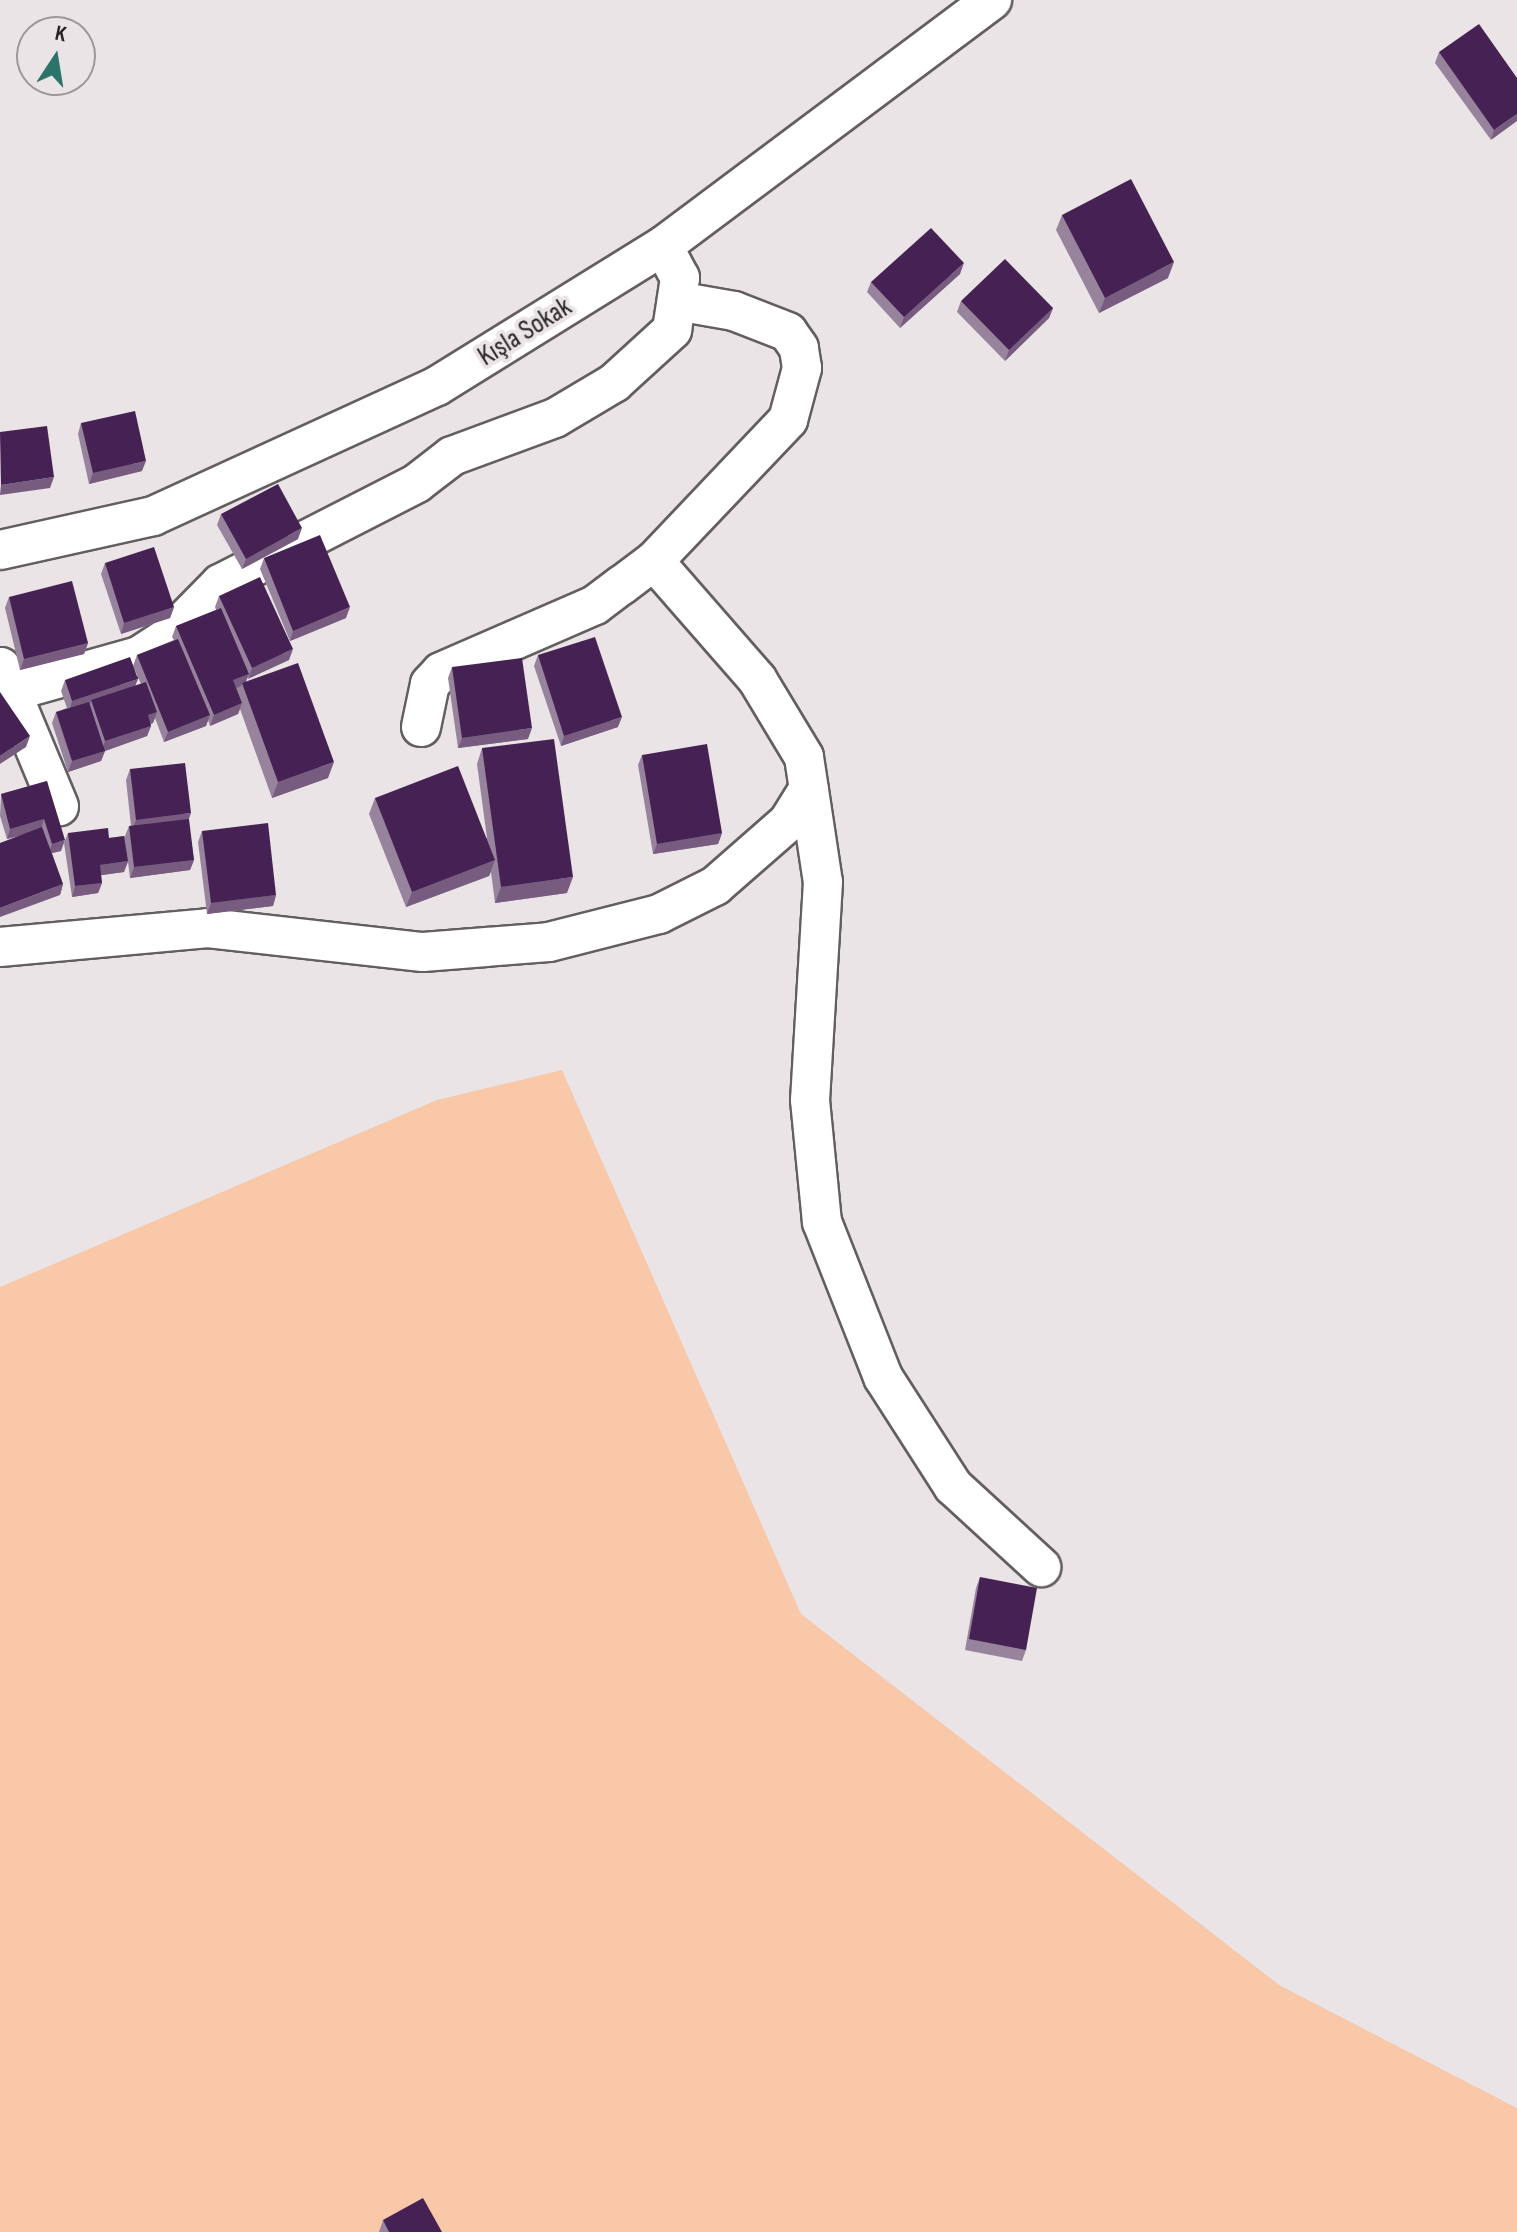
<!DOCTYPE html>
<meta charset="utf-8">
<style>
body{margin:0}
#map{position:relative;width:1517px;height:2232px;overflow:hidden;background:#eae4e6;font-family:"Sofia Sans Condensed",sans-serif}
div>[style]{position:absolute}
.green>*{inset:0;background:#f8c8a9}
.roads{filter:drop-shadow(2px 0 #635e60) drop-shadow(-2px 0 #635e60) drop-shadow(0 2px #635e60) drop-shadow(0 -2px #635e60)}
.minor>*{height:38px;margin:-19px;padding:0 19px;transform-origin:19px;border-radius:19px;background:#fff}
.wall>*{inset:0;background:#98839d}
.shaded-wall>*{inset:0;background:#775c80}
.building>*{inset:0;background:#462254}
span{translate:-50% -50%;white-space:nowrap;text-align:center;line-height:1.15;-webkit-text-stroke:8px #eae4e6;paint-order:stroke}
.street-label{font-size:28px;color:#272526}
.north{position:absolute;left:16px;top:16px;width:80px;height:80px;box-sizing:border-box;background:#eae4e6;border:2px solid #9c9899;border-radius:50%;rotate:12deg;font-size:22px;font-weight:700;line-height:32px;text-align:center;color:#272526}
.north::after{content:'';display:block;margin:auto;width:28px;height:36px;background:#2c736a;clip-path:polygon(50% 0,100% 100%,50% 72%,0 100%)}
</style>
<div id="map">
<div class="green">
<div style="clip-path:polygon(562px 1070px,801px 1614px,1279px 1985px,1517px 2108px,1517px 2232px,0 2232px,0 1287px,437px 1100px)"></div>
</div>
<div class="roads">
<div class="minor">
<div style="left:0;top:550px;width:157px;rotate:-12.5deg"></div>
<div style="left:153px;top:516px;width:312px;rotate:-24.6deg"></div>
<div style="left:437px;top:386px;width:266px;rotate:-31.8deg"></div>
<div style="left:663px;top:246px;width:411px;rotate:-36.8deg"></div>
<div style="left:654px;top:561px;width:157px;rotate:48.9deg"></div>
<div style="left:757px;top:679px;width:91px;rotate:58.9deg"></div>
<div style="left:804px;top:757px;width:126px;rotate:81.4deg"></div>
<div style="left:823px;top:882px;width:218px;rotate:93.4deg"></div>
<div style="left:810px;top:1100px;width:123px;rotate:84.4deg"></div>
<div style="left:822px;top:1222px;width:167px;rotate:68.5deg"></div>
<div style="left:883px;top:1377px;width:130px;rotate:57.3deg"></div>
<div style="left:953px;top:1486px;width:120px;rotate:42.6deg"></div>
<div style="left:1px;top:667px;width:151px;rotate:67.4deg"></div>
<div style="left:0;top:695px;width:144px;rotate:-15.7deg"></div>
<div style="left:139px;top:656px;width:33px;rotate:-33deg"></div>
<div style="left:167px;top:638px;width:76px;rotate:-45.5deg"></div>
<div style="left:220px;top:584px;width:221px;rotate:-27.1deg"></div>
<div style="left:417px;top:483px;width:44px;rotate:-37.6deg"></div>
<div style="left:452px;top:456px;width:110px;rotate:-20.3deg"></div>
<div style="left:555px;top:418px;width:69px;rotate:-30.7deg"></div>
<div style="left:614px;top:383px;width:79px;rotate:-42.4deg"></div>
<div style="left:672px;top:330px;width:53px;rotate:-81.3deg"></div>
<div style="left:680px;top:278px;width:36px;rotate:-118deg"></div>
<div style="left:421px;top:727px;width:44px;rotate:-78.2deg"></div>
<div style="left:430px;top:684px;width:16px;rotate:-47deg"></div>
<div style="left:441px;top:672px;width:168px;rotate:-23.5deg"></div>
<div style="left:595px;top:605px;width:34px;rotate:-37deg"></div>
<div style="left:622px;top:585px;width:40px;rotate:-37deg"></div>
<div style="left:654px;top:561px;width:195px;rotate:-46.5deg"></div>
<div style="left:788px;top:420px;width:54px;rotate:-74.9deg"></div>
<div style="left:802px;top:368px;width:20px;rotate:-99deg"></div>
<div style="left:799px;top:348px;width:19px;rotate:-125deg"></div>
<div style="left:788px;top:332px;width:58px;rotate:-158.7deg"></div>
<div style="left:734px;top:311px;width:58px;rotate:-170deg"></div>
<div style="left:0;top:947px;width:209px;rotate:-5.2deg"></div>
<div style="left:208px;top:928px;width:216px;rotate:6.4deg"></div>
<div style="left:423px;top:952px;width:126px;rotate:-4.5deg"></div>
<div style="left:549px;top:942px;width:114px;rotate:-14.3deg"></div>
<div style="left:659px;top:914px;width:63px;rotate:-26.6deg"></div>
<div style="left:715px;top:886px;width:97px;rotate:-41.2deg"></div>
<div style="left:788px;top:822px;width:39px;rotate:-58deg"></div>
</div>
</div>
<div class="wall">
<div style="clip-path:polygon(1439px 52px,1517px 78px,1491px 140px,1435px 63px)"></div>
<div style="clip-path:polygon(1062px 215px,1168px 278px,1099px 313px,1056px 230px)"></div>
<div style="clip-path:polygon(960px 274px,900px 328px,867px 292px,871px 282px)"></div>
<div style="clip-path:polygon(961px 301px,1053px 308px,1049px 318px,1005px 361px,957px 312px)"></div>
<div style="clip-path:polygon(81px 423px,142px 471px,89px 484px,78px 434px)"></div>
<div style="clip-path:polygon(221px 514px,298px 539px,242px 569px,217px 525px)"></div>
<div style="clip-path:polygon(264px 558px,346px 618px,290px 641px,260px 569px)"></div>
<div style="clip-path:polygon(105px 563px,174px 607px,170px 618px,121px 634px,101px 574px)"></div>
<div style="clip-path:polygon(219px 596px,289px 660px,247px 678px,246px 682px,328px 778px,272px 798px,240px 709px,238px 714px,210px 726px,208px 720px,206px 726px,164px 742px,155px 718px,153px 723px,151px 724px,151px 726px,147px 736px,105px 751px,101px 761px,68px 772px,52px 723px,56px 712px,67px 708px,61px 691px,65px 680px,135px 686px,141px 684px,133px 666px,137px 655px,174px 640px,172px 637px,176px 626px,216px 610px,215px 607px)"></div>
<div style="clip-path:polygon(9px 597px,88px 643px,84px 654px,20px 670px,5px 608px)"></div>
<div style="clip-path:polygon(538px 655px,618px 727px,561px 746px,534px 666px)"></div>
<div style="clip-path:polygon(452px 667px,528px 739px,458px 748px,448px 678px)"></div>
<div style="clip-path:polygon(482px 748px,567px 893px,495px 903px,491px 872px,489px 876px,406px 907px,369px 814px,375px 798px,487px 838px,477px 764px)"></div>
<div style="clip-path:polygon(642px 755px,722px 833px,718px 844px,653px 854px,638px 765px)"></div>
<div style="clip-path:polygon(130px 769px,188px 819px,194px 860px,190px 870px,130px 878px,128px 862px,124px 872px,101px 875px,102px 883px,98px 893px,72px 897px,64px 843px,68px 833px,109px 838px,125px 836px,129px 826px,131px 826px,126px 780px)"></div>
<div style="clip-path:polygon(47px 781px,61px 851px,52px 853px,63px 884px,60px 895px,22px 835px,7px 839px,0 816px,1px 794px)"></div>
<div style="clip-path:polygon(202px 831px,276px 895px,273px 906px,207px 914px,198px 842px)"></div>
<div style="clip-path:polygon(980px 1577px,1026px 1650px,1022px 1661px,965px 1650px,976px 1588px)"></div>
<div style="clip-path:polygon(383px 2220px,442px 2232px,379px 2232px)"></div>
</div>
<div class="shaded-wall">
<div style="clip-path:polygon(1517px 114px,1517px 121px,1491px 140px,1494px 130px)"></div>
<div style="clip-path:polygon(1174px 262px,1168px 278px,1099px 313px,1105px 298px)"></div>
<div style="clip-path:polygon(964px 263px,960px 274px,900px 328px,904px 317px)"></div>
<div style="clip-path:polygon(1053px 308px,1049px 318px,1005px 361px,1009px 350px)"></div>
<div style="clip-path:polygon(146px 461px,142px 471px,89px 484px,93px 473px)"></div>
<div style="clip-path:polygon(54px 477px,50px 488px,0 495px,1px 485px)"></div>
<div style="clip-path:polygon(302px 528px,298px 539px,242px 569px,246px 559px)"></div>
<div style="clip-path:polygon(174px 607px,170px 618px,121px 634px,124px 623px)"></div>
<div style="clip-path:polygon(350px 607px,346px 618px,290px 641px,293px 631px)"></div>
<div style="clip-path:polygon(88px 643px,84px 654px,20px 670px,24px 659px)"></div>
<div style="clip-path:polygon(293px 649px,289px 660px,248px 679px,252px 668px)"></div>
<div style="clip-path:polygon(249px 674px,245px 684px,242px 683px,241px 686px,229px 691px,233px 680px)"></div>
<div style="clip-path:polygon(138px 679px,134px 689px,91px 700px,90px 705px,69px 712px,72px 701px)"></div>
<div style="clip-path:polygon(242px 703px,238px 714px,210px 726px,214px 715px)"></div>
<div style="clip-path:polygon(157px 712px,153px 723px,144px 726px,148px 715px)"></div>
<div style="clip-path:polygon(210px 715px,206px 726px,164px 742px,168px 732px)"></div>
<div style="clip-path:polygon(622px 717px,618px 727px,561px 746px,564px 736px)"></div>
<div style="clip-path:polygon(151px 726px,147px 736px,105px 751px,101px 761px,68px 772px,72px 761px,101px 752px,105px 741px)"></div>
<div style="clip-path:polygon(532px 728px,528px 739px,458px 748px,462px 738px)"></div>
<div style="clip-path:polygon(30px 736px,26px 747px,0 764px,0 756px)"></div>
<div style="clip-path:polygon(334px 762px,328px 778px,272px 798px,278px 782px)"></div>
<div style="clip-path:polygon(191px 813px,187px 824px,132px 830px,136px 820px)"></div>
<div style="clip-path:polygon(44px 819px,41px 830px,7px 839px,10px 829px)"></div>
<div style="clip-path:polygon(722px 833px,718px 844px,653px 854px,657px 844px)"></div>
<div style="clip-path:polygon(65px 840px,61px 851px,48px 854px,52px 844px)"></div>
<div style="clip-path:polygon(194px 860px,190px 870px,130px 878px,134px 867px)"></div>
<div style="clip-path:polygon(495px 860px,489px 876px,406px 907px,412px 892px)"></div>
<div style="clip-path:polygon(128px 861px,124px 872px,96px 876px,100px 865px)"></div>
<div style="clip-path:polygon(573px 877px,567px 893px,495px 903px,501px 887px)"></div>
<div style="clip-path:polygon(102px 883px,98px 893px,72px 897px,75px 886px)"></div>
<div style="clip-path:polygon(63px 884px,60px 895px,0 917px,0 908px)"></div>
<div style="clip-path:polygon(276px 895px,273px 906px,207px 914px,211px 903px)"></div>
</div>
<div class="building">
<div style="clip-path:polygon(1479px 24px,1517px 78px,1517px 114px,1494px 130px,1439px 52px)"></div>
<div style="clip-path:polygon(1131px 179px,1174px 262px,1105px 298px,1062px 215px)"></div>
<div style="clip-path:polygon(931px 228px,964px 263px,904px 317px,871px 282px)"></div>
<div style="clip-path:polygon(1005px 259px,1053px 308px,1009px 350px,961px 301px)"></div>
<div style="clip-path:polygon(135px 411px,146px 461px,93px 473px,81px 423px)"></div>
<div style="clip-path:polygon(47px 426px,54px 477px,1px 485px,0 432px)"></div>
<div style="clip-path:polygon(278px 484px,302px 528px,246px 559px,221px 514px)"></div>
<div style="clip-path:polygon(320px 535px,350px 607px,293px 631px,264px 558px)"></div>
<div style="clip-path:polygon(154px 547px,174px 607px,124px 623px,105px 563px)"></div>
<div style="clip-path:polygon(260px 577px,293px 649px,252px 668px,219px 596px)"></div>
<div style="clip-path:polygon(72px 581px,88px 643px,24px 659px,9px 597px)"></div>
<div style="clip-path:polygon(221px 608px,249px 674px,233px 680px,242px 703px,214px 715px,176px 626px)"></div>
<div style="clip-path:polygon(595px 637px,622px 717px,564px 736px,538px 655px)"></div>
<div style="clip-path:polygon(178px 639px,210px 715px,168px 732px,137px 655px)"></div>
<div style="clip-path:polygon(130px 657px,138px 679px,72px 701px,65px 680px)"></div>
<div style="clip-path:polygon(522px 658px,532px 728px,462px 738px,452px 667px)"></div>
<div style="clip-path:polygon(298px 663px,334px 762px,278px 782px,242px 683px)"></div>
<div style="clip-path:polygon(146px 682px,157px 712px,148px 715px,151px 726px,105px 741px,91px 700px)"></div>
<div style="clip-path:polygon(0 692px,30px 736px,0 756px)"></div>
<div style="clip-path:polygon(89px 702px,105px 751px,72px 761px,56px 712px)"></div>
<div style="clip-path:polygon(554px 739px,573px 877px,501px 887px,482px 748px)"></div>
<div style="clip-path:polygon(707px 744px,722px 833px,657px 844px,642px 755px)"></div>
<div style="clip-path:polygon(185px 763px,191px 813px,136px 820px,130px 769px)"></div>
<div style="clip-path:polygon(458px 766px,495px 860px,412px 892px,375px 798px)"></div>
<div style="clip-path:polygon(47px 781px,65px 840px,52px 844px,44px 819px,10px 829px,1px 794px)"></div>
<div style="clip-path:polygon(189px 819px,194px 860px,134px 867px,129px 826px)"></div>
<div style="clip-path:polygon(268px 823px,276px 895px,211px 903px,202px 831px)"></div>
<div style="clip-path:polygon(42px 827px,63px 884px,0 908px,0 843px)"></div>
<div style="clip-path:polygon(108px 828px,109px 838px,124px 836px,128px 861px,100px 865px,102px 883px,75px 886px,68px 833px)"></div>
<div style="clip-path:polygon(980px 1577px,1037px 1588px,1026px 1650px,969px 1639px)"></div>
<div style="clip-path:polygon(423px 2198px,442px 2232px,389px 2232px,383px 2220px)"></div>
</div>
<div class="street-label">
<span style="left:525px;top:332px;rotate:-32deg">Kışla Sokak</span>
</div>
<div class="north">K</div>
</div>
